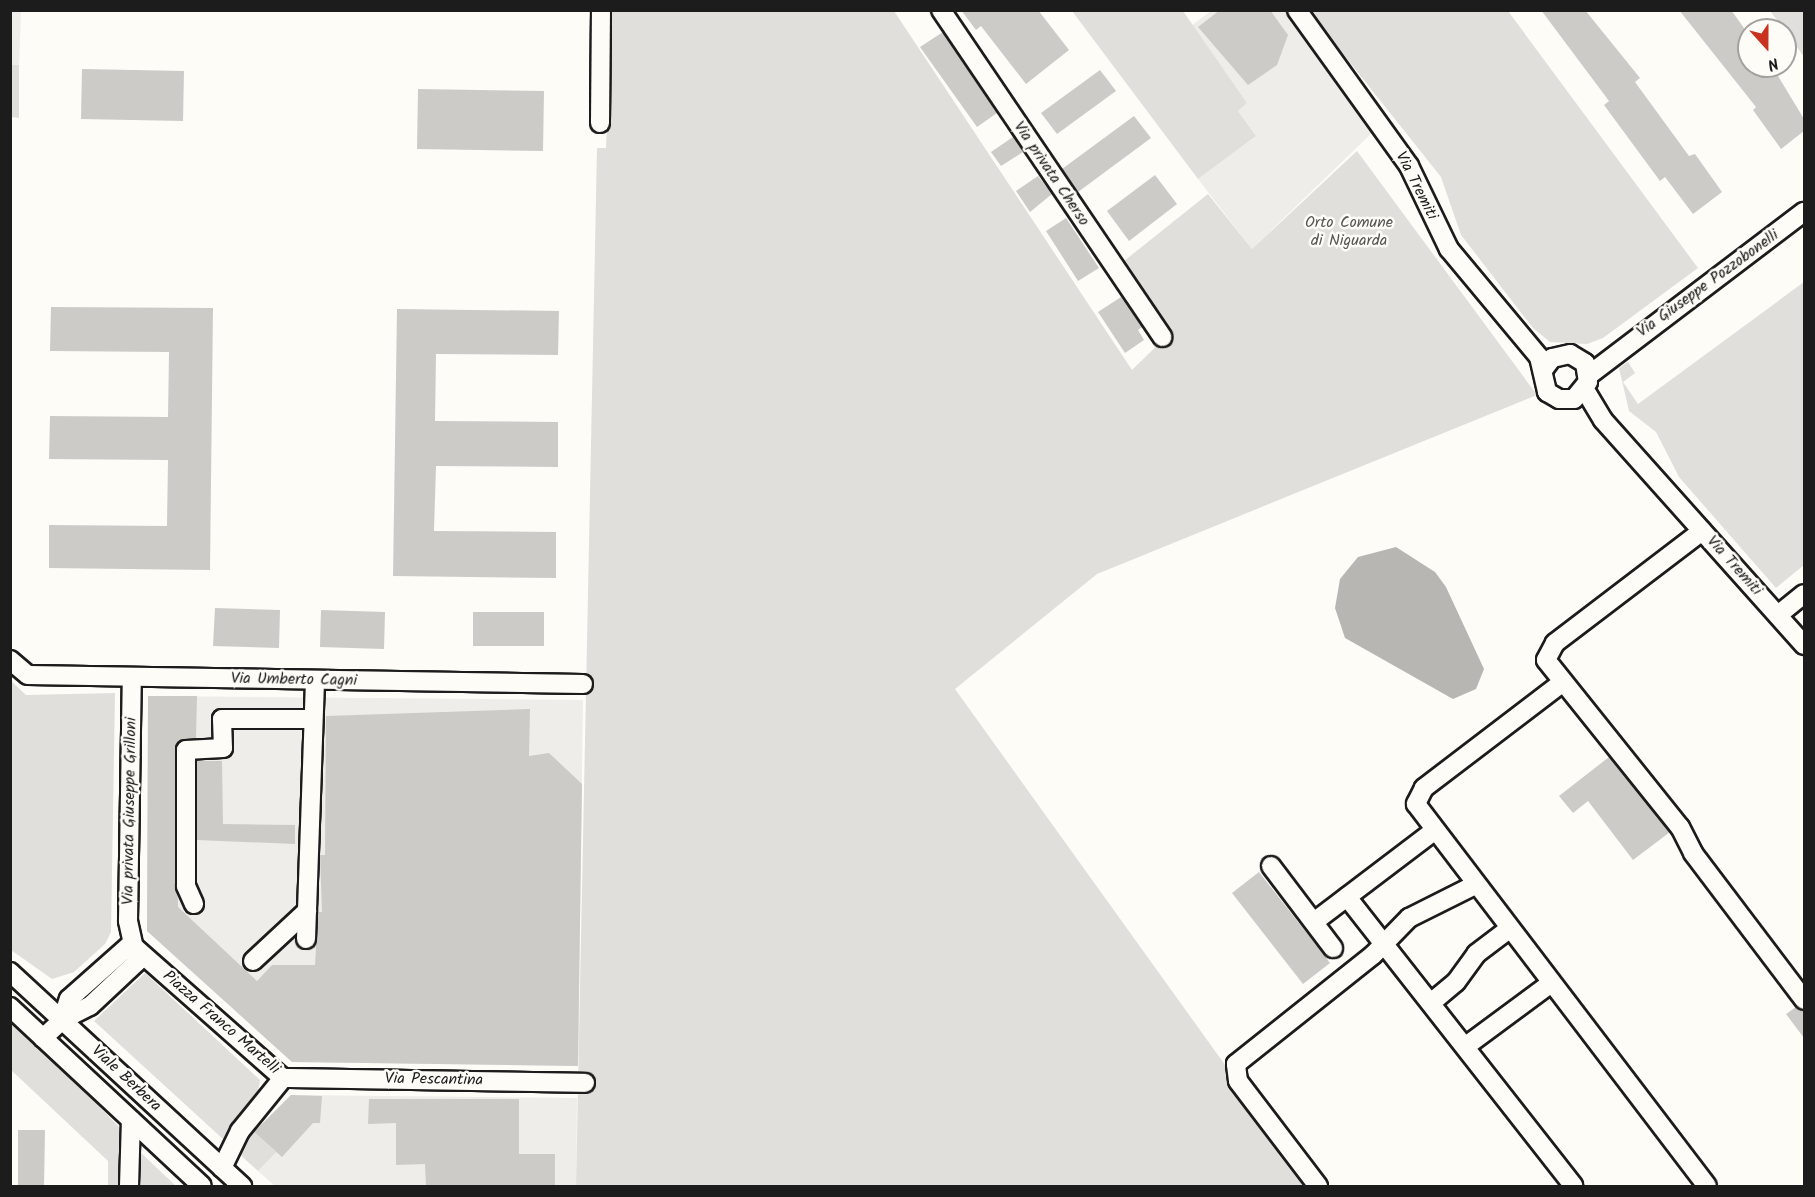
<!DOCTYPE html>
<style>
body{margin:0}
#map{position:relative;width:1815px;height:1197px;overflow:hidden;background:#fdfcf7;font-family:Kalam,sans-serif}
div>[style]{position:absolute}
.built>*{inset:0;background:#eeede9}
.green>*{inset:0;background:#e0dfdb}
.water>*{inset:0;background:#b7b6b2}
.building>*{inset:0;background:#cccbc8}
.roads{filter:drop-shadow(2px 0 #1c1c1c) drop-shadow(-2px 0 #1c1c1c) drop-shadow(0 2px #1c1c1c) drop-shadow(0 -2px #1c1c1c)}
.minor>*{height:18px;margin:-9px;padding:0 9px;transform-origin:9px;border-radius:9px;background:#fdfcf7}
span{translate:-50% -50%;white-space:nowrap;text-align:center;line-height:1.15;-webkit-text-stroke:5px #fdfcf7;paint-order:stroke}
.street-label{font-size:16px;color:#1c1c1c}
.park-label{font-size:16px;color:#575655}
.frame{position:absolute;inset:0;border:12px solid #1c1c1c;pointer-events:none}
.north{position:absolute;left:1737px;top:18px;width:60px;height:60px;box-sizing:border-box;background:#fdfcf7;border:2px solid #a3a29f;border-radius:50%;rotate:159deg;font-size:16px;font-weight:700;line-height:24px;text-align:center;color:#1c1c1c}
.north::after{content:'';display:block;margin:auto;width:21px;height:27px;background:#c8321e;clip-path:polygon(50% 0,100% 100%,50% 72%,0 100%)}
</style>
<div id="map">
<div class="built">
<div style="clip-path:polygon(10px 11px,21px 11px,19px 65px,11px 65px)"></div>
<div style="clip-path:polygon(1211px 11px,1292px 11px,1378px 127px,1252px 249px,1198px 179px,1256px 136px,1238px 111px,1247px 103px,1192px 25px)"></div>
<div style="clip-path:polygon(148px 696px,583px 700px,578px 1066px,292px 1062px,147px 931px)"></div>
<div style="clip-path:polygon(291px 1095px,577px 1098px,576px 1186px,275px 1186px,258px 1171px,275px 1151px,254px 1132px)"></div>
</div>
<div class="green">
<div style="clip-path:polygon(612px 11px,894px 11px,1132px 370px,1171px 332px,1124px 261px,1208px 194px,1252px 249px,1357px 151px,1537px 395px,1097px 574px,955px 689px,1312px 1186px,576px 1186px,597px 148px,606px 148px)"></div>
<div style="clip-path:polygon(1072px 11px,1183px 11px,1247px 103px,1238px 111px,1256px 136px,1198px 179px)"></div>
<div style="clip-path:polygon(1309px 11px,1508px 11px,1698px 268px,1603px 338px,1587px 344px,1550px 342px,1533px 328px,1461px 235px,1441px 177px)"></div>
<div style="clip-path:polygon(1770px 11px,1804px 11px,1804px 57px,1785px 30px)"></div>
<div style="clip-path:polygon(11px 65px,19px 65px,19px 118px,11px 117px)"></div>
<div style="clip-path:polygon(1804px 282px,1804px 565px,1776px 588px,1679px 477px,1656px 432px,1629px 411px,1619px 368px,1628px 362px,1635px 373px,1623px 382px,1638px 404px)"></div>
<div style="clip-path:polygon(11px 681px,26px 695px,115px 693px,111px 932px,105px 944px,74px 972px,52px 979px,11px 950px)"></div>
<div style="clip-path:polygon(145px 973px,260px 1080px,258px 1092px,237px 1117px,276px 1152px,258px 1171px,94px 1021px)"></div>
<div style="clip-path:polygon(10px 1015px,122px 1130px,123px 1186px,108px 1186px,108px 1161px,11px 1070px)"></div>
<div style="clip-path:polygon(138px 1150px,176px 1186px,136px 1186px)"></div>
</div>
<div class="water">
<div style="clip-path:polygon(1396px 547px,1435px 572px,1446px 587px,1484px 669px,1476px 689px,1453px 699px,1345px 638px,1335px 608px,1340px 579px,1358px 557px)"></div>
</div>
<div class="building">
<div style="clip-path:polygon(961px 10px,1038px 10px,1069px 50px,1026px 84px,981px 26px,976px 30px)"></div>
<div style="clip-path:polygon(1220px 10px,1270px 10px,1288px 35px,1277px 65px,1248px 85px,1198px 27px)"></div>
<div style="clip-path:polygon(1541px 10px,1585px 10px,1640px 78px,1635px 82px,1689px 156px,1695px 154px,1722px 192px,1693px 214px,1665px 177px,1660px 181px,1604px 105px,1609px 101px)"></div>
<div style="clip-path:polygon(1679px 10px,1731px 10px,1749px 35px,1749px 66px,1772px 66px,1804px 119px,1804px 131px,1781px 149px,1753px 110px,1756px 107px)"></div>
<div style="clip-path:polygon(943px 32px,997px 113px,977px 127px,920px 47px)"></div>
<div style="clip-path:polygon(82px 69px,184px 71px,183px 121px,81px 119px)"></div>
<div style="clip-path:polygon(1100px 70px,1116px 91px,1057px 134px,1041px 113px)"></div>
<div style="clip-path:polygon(418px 89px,544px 91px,543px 151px,417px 149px)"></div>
<div style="clip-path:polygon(1134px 116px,1151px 138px,1078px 192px,1062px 169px)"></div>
<div style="clip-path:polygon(1013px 137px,1023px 152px,1001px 166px,991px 152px)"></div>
<div style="clip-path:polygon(1155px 175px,1177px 204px,1129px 241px,1107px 211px)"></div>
<div style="clip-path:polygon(1038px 176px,1052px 194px,1030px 212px,1016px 191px)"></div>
<div style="clip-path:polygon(1066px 218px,1099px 268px,1078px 281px,1046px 231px)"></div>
<div style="clip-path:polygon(1121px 297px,1142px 327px,1138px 330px,1144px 340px,1125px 353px,1098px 312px)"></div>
<div style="clip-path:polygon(51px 307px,213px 308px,210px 570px,49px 568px,49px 525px,167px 526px,168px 460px,49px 459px,50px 416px,168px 417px,169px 352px,50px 351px)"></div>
<div style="clip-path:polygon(397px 309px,559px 311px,558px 355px,436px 354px,435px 421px,558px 422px,558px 467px,436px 466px,434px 531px,556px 532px,556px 578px,393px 576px)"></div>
<div style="clip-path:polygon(215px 608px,280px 610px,279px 648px,213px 646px)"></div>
<div style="clip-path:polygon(321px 610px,385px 612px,384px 649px,320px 647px)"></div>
<div style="clip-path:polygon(473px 612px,544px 612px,544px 646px,473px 646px)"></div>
<div style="clip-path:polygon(148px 696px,197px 696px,196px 738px,181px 740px,175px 750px,178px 907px,257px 981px,272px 965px,315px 965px,318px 912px,322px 912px,320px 855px,325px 855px,326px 716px,530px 709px,529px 756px,549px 753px,582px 784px,578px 1066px,292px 1062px,147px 931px)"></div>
<div style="clip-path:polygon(1609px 757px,1670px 832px,1633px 860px,1588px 801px,1573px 813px,1559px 796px)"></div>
<div style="clip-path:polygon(197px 761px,222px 761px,223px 824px,295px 825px,295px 844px,197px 840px)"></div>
<div style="clip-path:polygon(1259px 872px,1330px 963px,1303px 984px,1232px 893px)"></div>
<div style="clip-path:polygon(1796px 1007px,1804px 1011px,1804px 1038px,1786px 1014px)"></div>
<div style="clip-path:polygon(291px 1095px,322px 1096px,320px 1123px,313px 1123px,282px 1157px,254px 1132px)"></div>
<div style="clip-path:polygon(369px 1099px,519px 1099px,519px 1154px,555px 1154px,555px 1186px,426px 1186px,425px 1164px,396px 1165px,396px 1123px,368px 1124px)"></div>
<div style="clip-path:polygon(18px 1130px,45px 1130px,44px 1186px,18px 1186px)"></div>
</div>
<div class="roads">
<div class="minor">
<div style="left:941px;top:10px;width:395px;rotate:55.9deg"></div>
<div style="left:1297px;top:10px;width:192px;rotate:54.3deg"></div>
<div style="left:1409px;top:166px;width:92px;rotate:64.3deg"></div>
<div style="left:1449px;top:249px;width:141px;rotate:50.2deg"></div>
<div style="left:1539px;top:357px;width:36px;rotate:77deg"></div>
<div style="left:1547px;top:392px;width:14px;rotate:30deg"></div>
<div style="left:1559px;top:399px;width:15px"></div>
<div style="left:1574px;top:399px;width:22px;rotate:-51deg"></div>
<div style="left:1588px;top:382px;width:19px;rotate:-99deg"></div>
<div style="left:1585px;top:363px;width:17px;rotate:-149deg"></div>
<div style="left:1570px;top:354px;width:18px;rotate:167deg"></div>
<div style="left:1552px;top:358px;width:15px;rotate:127deg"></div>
<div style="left:600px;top:123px;width:113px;rotate:-89.5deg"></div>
<div style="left:1589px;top:375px;width:270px;rotate:-37.2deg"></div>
<div style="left:1585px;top:390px;width:35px;rotate:59deg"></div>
<div style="left:1603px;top:420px;width:302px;rotate:48.2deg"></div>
<div style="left:1702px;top:531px;width:185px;rotate:142.7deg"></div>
<div style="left:1555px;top:643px;width:19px;rotate:118deg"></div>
<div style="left:1546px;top:660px;width:214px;rotate:51.3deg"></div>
<div style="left:1680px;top:827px;width:29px;rotate:63deg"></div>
<div style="left:1693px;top:853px;width:184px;rotate:52.9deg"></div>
<div style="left:1778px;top:615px;width:33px;rotate:-39deg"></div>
<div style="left:10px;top:660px;width:23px;rotate:40deg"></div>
<div style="left:28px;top:675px;width:555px;rotate:0.93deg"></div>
<div style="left:1563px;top:682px;width:175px;rotate:142.7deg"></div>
<div style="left:1424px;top:788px;width:18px;rotate:117deg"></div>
<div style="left:1416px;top:804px;width:480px;rotate:52.7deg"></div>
<div style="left:1271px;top:866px;width:103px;rotate:52.9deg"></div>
<div style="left:1347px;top:897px;width:367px;rotate:51.9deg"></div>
<div style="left:194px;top:904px;width:20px;rotate:-114deg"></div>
<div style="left:186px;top:886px;width:136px;rotate:-90deg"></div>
<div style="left:186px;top:750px;width:37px;rotate:-3deg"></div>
<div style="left:223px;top:748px;width:29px;rotate:-92deg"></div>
<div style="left:222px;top:719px;width:91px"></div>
<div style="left:1314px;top:922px;width:151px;rotate:-37.2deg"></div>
<div style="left:306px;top:939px;width:259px;rotate:-88deg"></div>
<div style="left:132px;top:945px;width:201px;rotate:41.4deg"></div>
<div style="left:253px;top:961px;width:74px;rotate:-42.8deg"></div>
<div style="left:10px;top:972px;width:316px;rotate:42.7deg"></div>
<div style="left:1432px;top:1002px;width:31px;rotate:-40deg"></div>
<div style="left:1456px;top:982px;width:34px;rotate:-54deg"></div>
<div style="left:1476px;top:954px;width:41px;rotate:-37.1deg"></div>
<div style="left:10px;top:1007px;width:262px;rotate:43deg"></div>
<div style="left:62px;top:1020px;width:22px;rotate:-72deg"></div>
<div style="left:69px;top:999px;width:83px;rotate:-41.6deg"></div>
<div style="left:43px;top:1038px;width:26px;rotate:-43deg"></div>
<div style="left:62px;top:1020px;width:31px;rotate:-27deg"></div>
<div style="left:90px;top:1006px;width:64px;rotate:-43.1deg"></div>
<div style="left:137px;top:962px;width:42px;rotate:-102.4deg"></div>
<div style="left:128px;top:921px;width:244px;rotate:-89.1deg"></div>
<div style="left:1466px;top:1046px;width:106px;rotate:-36.5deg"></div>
<div style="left:283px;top:1078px;width:302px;rotate:0.9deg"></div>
<div style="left:222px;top:1168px;width:41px;rotate:-64.1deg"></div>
<div style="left:240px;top:1131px;width:68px;rotate:-50.9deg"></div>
<div style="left:129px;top:1186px;width:66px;rotate:-88.3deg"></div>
<div style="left:1318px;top:1186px;width:132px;rotate:-127.3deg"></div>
<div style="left:1238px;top:1081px;width:17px;rotate:-97deg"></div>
<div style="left:1236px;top:1064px;width:175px;rotate:-38.5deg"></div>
<div style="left:1373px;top:955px;width:52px;rotate:-45.8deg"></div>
<div style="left:1409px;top:918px;width:74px;rotate:-26.6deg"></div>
</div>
</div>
<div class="street-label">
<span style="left:1051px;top:174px;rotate:56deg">Via privata Cherso</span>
<span style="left:1416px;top:186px;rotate:63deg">Via Tremiti</span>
<span style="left:1708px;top:284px;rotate:-36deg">Via Giuseppe Pozzobonelli</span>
<span style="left:1734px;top:566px;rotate:48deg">Via Tremiti</span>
<span style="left:294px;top:680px;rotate:1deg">Via Umberto Cagni</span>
<span style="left:130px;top:811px;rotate:-89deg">Via privata Giuseppe Grilloni</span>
<span style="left:221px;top:1023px;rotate:41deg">Piazza Franco Martelli</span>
<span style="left:126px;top:1079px;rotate:43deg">Viale Berbera</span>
<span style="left:434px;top:1080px;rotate:1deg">Via Pescantina</span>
</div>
<div class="park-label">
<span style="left:1349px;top:232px">Orto Comune<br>di Niguarda</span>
</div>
<div class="frame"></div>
<div class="north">N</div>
</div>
